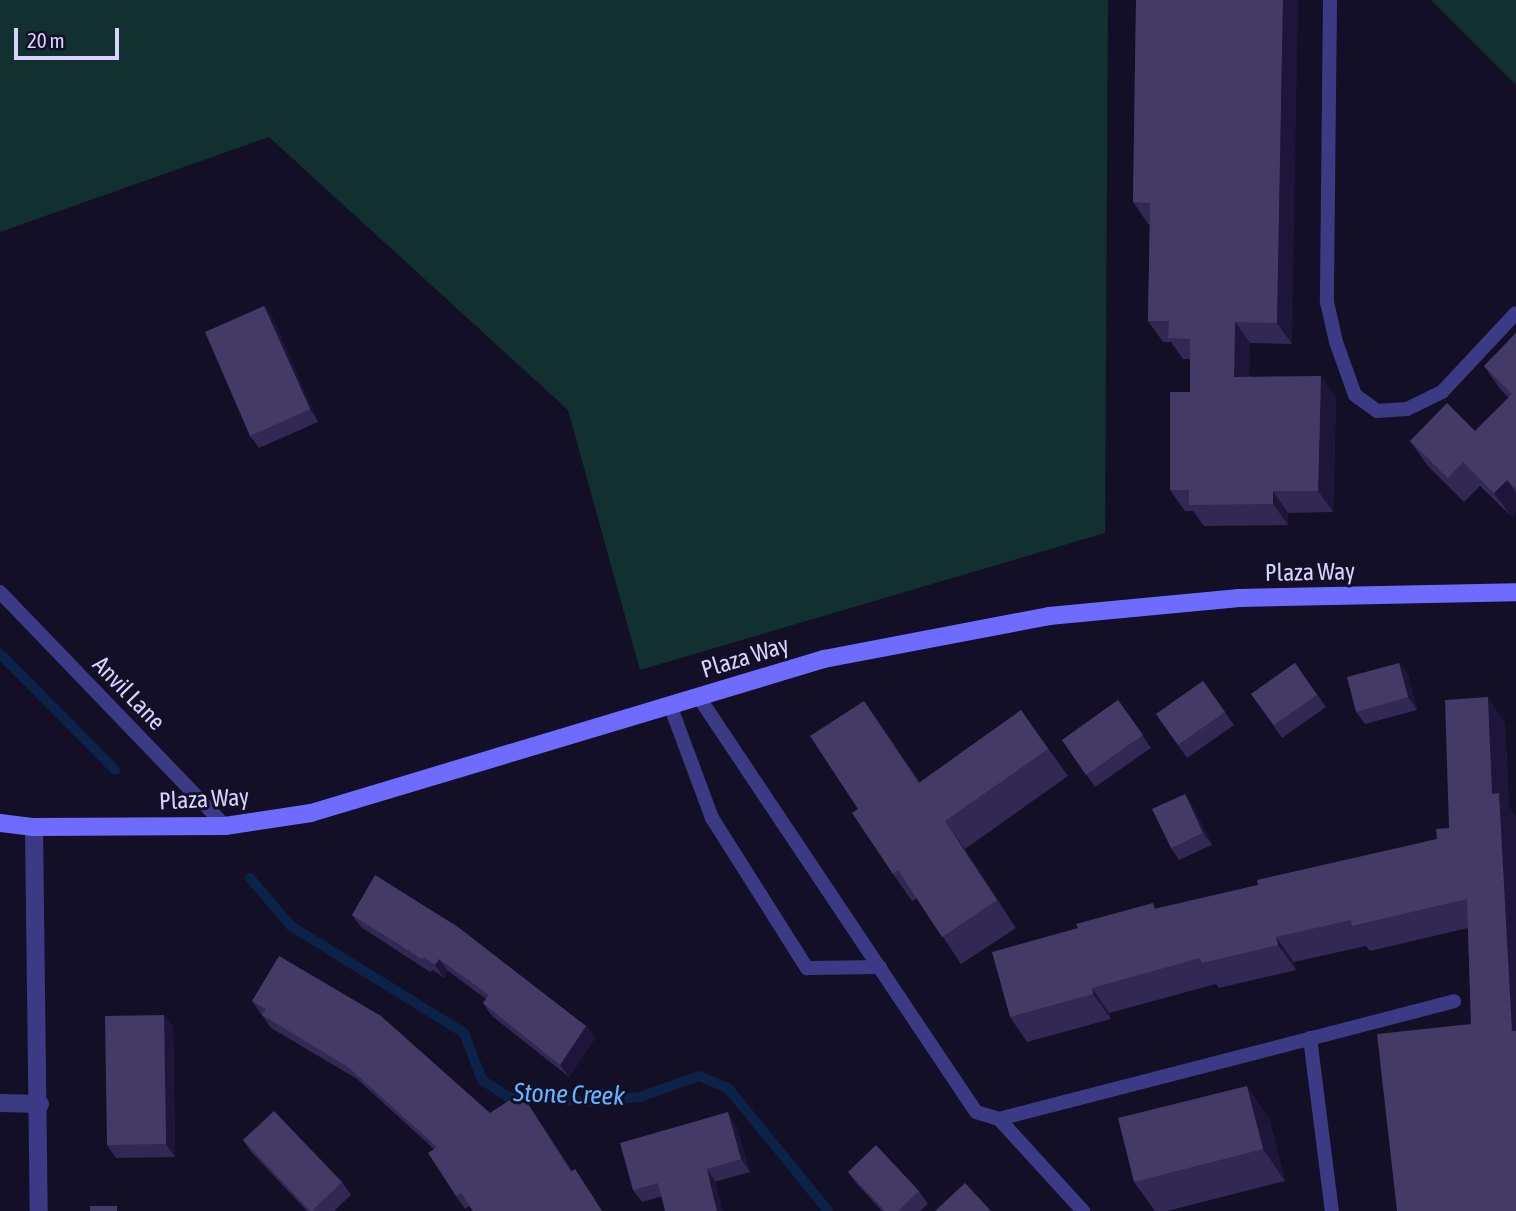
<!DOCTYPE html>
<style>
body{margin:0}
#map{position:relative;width:1516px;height:1211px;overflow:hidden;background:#130f26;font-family:"Asap Condensed",sans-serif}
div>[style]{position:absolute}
.green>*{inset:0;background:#12302f}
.stream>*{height:10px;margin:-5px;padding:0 5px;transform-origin:5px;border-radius:5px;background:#0c2248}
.lane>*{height:14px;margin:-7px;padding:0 7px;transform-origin:7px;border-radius:7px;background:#3d3a85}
.street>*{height:18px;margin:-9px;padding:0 9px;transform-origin:9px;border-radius:9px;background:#3d3a85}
.secondary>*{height:18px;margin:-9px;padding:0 9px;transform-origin:9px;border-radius:9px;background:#6f6bff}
.wall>*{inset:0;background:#312854}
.shaded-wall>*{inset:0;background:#1d163a}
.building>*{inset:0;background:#433a66}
span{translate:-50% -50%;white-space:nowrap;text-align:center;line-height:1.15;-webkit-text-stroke:6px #130f26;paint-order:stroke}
.street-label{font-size:24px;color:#d9d4ff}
.water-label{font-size:26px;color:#62b6ff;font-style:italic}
.scale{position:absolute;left:14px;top:28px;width:105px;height:32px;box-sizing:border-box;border:4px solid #d9d4ff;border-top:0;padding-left:9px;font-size:21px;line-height:24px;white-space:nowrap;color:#d9d4ff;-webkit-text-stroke:5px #130f26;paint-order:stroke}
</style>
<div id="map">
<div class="green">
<div style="clip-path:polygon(0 0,1108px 0,1105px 533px,640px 670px,568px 410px,269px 137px,0 232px)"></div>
<div style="clip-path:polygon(1431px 0,1516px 0,1516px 83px,1515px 84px)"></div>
</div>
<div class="stream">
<div style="left:0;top:654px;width:163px;rotate:45.2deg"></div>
<div style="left:250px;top:878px;width:63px;rotate:49.5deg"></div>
<div style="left:291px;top:926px;width:203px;rotate:31.7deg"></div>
<div style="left:464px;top:1033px;width:50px;rotate:69deg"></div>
<div style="left:482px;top:1080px;width:31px;rotate:33deg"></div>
<div style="left:508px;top:1097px;width:87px;rotate:3.3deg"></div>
<div style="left:595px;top:1102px;width:45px;rotate:-6.3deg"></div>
<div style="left:640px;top:1097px;width:63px;rotate:-19.6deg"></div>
<div style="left:699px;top:1076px;width:33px;rotate:23deg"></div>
<div style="left:729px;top:1089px;width:157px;rotate:50.9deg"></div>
</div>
<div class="lane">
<div style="left:1330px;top:0;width:302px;rotate:90.6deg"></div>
<div style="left:1327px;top:302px;width:41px;rotate:77.3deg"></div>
<div style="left:1336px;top:342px;width:56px;rotate:70.3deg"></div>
<div style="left:1355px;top:395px;width:27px;rotate:36deg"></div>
<div style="left:1377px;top:411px;width:30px;rotate:-4deg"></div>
<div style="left:1407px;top:409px;width:39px;rotate:-26deg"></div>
<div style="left:1442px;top:392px;width:108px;rotate:-46.9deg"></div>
<div style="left:0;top:592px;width:325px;rotate:46.1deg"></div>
<div style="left:698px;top:696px;width:500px;rotate:56.25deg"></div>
<div style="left:976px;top:1112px;width:24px;rotate:17deg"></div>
<div style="left:999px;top:1119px;width:470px;rotate:-14.5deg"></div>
<div style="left:670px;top:705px;width:121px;rotate:69.6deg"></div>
<div style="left:712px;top:818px;width:178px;rotate:57.7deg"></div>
<div style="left:807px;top:968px;width:73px;rotate:-0.8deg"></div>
<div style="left:1310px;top:1038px;width:174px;rotate:82.8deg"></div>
<div style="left:999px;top:1119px;width:125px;rotate:47.6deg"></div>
</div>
<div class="street">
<div style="left:34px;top:827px;width:384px;rotate:89.3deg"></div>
<div style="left:0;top:1103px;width:40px;rotate:1.4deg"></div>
</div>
<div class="secondary">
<div style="left:0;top:823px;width:34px;rotate:7deg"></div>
<div style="left:34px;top:827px;width:191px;rotate:-0.3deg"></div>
<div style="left:225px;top:826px;width:87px;rotate:-8.6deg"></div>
<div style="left:311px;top:813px;width:536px;rotate:-16.71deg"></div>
<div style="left:824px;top:659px;width:229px;rotate:-10.8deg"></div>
<div style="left:1049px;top:616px;width:191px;rotate:-5.4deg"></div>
<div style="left:1239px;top:598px;width:277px;rotate:-1.2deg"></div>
</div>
<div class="wall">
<div style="clip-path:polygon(1136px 0,1292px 344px,1250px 343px,1249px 376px,1336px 397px,1333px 512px,1288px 513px,1288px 525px,1204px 526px,1193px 511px,1185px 511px,1170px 490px,1190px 392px,1190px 359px,1183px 359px,1171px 342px,1163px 342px,1148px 321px,1150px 224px,1148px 224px,1133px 202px)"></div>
<div style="clip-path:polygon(264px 306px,273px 319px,318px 422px,259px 448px,250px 436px)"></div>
<div style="clip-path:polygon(1516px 333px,1516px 511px,1511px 516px,1480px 486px,1464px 502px,1427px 465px,1410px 441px,1475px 431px,1509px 398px,1500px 389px,1484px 366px)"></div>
<div style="clip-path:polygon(1295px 663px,1326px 707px,1282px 738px,1251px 694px)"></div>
<div style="clip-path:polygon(1399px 663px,1408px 675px,1417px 710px,1365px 724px,1356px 712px)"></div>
<div style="clip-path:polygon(1203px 681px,1234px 725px,1187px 758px,1156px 714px)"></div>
<div style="clip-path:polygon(1118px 700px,1151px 748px,1095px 787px,1062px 740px)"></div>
<div style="clip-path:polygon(864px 701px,920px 782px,1021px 710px,1068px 776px,965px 849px,1016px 928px,961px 964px,917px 898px,912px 901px,893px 874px,858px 809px)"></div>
<div style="clip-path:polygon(1505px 723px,1509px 807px,1516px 817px,1516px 1211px,1471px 1024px,1468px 928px,1370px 951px,1366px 946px,1294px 962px,1296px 970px,1219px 988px,1216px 984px,1109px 1013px,1111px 1019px,1027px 1042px,1010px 1017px,1157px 908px,1258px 885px,1437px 839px,1449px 828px)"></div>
<div style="clip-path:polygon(1185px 794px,1193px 807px,1212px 845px,1179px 860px,1171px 848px)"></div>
<div style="clip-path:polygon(352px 915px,586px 1026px,595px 1038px,569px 1077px,492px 1016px,483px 1003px,486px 999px,448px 971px,444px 978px,433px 970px,430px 972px,361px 927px)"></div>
<div style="clip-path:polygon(252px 1001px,490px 1113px,521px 1093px,572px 1171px,575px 1169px,602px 1211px,473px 1211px,469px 1206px,465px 1209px,456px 1196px,434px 1149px,357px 1079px,271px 1028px)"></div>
<div style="clip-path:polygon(164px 1015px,173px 1027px,175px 1157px,116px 1158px,107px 1145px)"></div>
<div style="clip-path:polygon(1269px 1118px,1285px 1181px,1167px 1211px,1155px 1211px,1134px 1182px)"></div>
<div style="clip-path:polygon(736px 1125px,750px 1172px,642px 1202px,633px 1190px)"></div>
<div style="clip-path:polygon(243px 1140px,342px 1182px,351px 1195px,334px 1211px,307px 1211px,252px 1153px)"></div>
<div style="clip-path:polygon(848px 1172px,919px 1191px,928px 1204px,920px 1211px,882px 1211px,857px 1184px)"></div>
</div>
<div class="shaded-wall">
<div style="clip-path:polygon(1283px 0,1298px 0,1292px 344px,1277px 323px)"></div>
<div style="clip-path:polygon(264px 306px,273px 319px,318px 422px,310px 409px)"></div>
<div style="clip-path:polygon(1235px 322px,1250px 343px,1248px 398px,1234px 377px)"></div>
<div style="clip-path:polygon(1321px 376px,1336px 397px,1333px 512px,1318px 491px)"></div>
<div style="clip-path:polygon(1507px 480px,1516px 493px,1516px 511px,1511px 516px,1494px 493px)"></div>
<div style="clip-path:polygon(1273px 491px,1288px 513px,1288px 525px,1273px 504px)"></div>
<div style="clip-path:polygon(1399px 663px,1408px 675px,1417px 710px,1408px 697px)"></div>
<div style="clip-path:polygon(1488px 697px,1505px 723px,1509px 807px,1516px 817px,1516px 1037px,1512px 1031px,1492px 794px)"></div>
<div style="clip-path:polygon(864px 701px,884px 728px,938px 811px,919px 783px)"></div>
<div style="clip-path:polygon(1185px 794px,1193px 807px,1212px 845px,1203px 833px)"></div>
<div style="clip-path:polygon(945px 821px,965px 849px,1016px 928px,997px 900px)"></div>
<div style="clip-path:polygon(1276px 937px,1294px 962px,1296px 970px,1278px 945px)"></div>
<div style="clip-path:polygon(439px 959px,448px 971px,444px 978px,435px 965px)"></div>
<div style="clip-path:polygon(1092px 988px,1109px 1013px,1111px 1019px,1093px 994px)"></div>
<div style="clip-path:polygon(164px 1015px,173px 1027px,175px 1157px,166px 1144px)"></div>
<div style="clip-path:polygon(586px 1026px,595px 1038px,569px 1077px,560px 1065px)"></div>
<div style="clip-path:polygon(1247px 1086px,1269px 1118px,1285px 1181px,1263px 1149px)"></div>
<div style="clip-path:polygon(728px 1112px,736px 1125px,750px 1172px,741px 1159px)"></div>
<div style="clip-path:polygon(707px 1169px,715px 1181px,723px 1211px,717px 1211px)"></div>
</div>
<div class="building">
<div style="clip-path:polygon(1136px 0,1283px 0,1277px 323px,1235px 322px,1234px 377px,1321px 376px,1318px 491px,1273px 491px,1273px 504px,1189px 505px,1189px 490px,1170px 490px,1170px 392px,1190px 392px,1190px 339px,1168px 338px,1169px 321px,1148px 321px,1150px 203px,1133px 202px)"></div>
<div style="clip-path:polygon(264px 306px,310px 409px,250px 436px,205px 332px)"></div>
<div style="clip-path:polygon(1516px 333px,1516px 489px,1507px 480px,1494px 493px,1463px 462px,1448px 478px,1410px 441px,1447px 403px,1475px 431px,1512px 394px,1484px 366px)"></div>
<div style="clip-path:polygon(1295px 663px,1317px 695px,1274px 725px,1251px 694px)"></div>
<div style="clip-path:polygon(1399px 663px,1408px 697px,1356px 712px,1347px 677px)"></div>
<div style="clip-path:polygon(1203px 681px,1225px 712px,1178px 745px,1156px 714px)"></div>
<div style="clip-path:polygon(1488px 697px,1492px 794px,1499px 793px,1512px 1031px,1516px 1031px,1516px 1211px,1397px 1211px,1377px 1034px,1471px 1024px,1467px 899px,1352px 926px,1351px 920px,1276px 937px,1278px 945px,1202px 963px,1200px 958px,1092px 988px,1093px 994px,1010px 1017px,992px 952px,1078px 928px,1076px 924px,1153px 903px,1155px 909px,1258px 885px,1257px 880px,1437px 839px,1436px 829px,1449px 828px,1445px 700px)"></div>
<div style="clip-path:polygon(1118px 700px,1143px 735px,1086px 775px,1062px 740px)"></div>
<div style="clip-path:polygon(864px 701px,919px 783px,1021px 710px,1048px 749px,945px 821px,997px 900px,942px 937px,898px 870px,893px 874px,852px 813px,858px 809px,810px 736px)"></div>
<div style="clip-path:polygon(1185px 794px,1203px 833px,1171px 848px,1152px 809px)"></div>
<div style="clip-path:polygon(375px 875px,458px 927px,586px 1026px,560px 1065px,483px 1003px,489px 995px,439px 959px,435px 965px,424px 957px,422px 959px,352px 915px)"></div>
<div style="clip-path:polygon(279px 956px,381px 1016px,490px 1113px,521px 1093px,571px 1172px,575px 1169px,602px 1211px,473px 1211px,461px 1193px,456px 1196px,428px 1153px,437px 1147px,348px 1067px,262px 1015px,266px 1009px,252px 1001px)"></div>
<div style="clip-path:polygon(164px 1015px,166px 1144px,107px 1145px,105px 1016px)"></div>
<div style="clip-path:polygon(1247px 1086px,1263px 1149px,1134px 1182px,1118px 1118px)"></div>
<div style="clip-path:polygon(274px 1111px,342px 1182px,312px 1211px,310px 1211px,243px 1140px)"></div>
<div style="clip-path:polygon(728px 1112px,741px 1159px,707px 1169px,717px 1211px,665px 1211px,658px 1183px,633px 1190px,620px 1143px)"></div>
<div style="clip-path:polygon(876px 1145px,919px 1191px,898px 1211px,885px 1211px,848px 1172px)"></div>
<div style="clip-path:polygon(965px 1183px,991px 1211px,935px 1211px)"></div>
<div style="clip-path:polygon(90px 1206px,117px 1206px,117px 1211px,90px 1211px)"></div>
</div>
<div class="street-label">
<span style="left:1310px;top:572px;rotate:-1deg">Plaza Way</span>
<span style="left:745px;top:657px;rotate:-17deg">Plaza Way</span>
<span style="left:129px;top:693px;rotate:46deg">Anvil Lane</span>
<span style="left:204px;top:799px;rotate:-3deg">Plaza Way</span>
</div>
<div class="water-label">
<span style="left:569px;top:1095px;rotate:2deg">Stone Creek</span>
</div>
<div class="scale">20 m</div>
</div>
